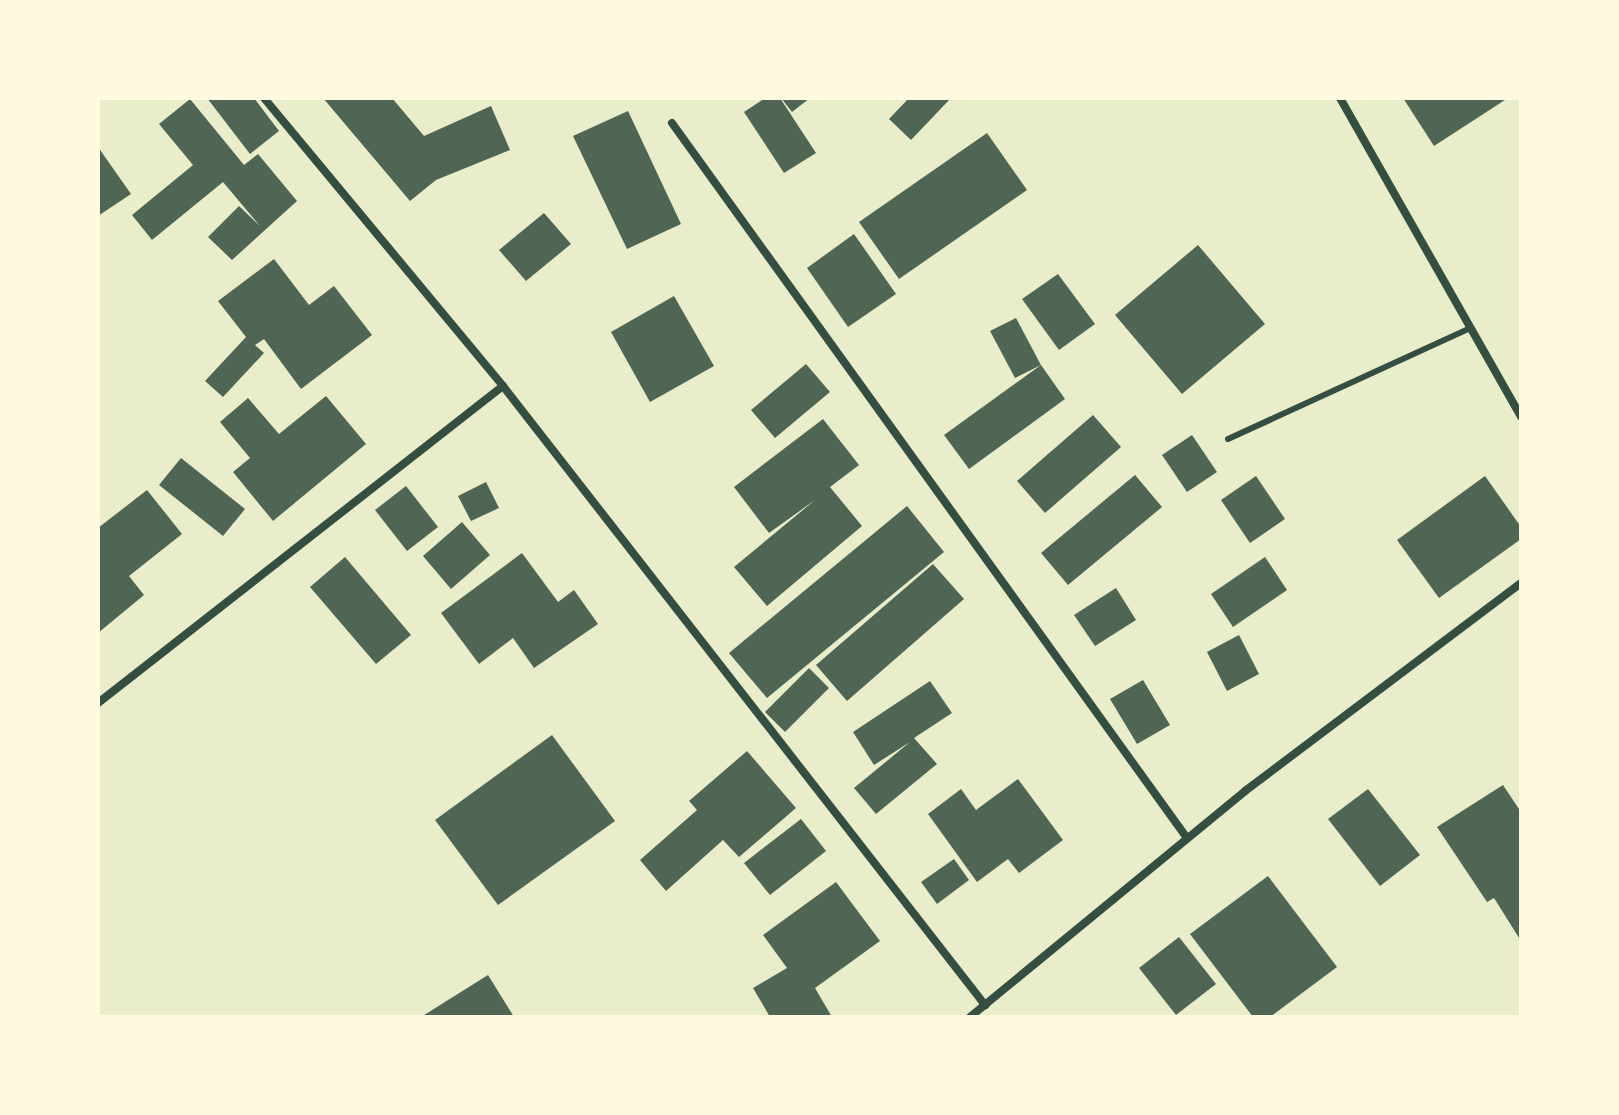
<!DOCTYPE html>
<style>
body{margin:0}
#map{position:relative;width:1619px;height:1115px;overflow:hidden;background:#e9edc9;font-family:"Work Sans",sans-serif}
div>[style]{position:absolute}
.building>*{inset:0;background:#4f6655}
.service>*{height:6px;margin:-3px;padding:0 3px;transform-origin:3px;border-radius:3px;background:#344e41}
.minor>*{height:8px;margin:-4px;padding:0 4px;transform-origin:4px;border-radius:4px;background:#344e41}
span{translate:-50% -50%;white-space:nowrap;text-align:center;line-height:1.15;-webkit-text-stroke:6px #fefae0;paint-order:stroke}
.frame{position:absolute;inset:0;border:100px solid #fefae0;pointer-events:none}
</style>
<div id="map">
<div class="building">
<div style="clip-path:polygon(207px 98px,254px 98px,279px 131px,250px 154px)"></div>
<div style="clip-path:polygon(323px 98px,392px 98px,424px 136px,491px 106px,510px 150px,436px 180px,410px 201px)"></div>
<div style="clip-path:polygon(765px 98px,780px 98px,816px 153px,784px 173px,744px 112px)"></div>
<div style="clip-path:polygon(781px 98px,810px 98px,792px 112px)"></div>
<div style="clip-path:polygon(909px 98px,951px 98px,911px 140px,889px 119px)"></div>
<div style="clip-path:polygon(1403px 98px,1508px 98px,1434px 146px)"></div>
<div style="clip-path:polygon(190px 99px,244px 165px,258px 154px,297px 201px,232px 260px,208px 237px,239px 206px,260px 226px,223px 182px,152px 240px,132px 215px,193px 165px,159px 124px)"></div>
<div style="clip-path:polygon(628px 111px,681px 224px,627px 249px,573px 136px)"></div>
<div style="clip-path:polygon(987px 133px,1027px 190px,899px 279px,859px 222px)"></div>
<div style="clip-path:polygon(98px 147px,131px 194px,98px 216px)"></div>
<div style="clip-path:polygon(544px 213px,571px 244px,526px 281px,499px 250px)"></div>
<div style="clip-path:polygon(854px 234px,896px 294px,848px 327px,807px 268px)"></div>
<div style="clip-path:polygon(1198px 245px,1265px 324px,1182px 394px,1115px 315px)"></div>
<div style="clip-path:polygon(274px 259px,309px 305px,334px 286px,372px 335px,301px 389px,264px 339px,255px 345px,264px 353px,223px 397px,205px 381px,246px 337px,218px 301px)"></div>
<div style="clip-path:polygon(1058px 274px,1095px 324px,1059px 350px,1022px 299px)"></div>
<div style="clip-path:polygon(674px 296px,714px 366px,650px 402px,611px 332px)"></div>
<div style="clip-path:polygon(1016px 318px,1041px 365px,1015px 378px,990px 331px)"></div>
<div style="clip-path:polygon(806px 364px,830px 392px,775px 438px,751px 410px)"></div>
<div style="clip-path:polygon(1041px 365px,1065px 399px,969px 469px,944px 435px)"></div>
<div style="clip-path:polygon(326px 396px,366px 444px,273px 521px,233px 472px,250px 458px,220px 422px,248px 398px,279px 434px)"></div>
<div style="clip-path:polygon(1093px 415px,1121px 447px,1045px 513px,1017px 481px)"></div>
<div style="clip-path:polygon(823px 419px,859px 465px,830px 487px,862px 526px,767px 606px,734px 567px,815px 500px,769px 533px,734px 487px)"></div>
<div style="clip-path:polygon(1192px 435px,1217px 472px,1187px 492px,1162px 455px)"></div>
<div style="clip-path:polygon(181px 458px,245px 509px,223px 536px,159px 485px)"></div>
<div style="clip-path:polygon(1135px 475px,1162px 507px,1068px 585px,1041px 553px)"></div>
<div style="clip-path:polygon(1256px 476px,1285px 519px,1250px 543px,1221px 500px)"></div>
<div style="clip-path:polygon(1485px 476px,1521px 527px,1521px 539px,1439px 598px,1397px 540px)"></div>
<div style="clip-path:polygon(486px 482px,499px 508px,471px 521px,458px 496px)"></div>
<div style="clip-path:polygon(406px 486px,438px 527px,407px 551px,375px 510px)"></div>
<div style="clip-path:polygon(147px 490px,182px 534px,129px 576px,144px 595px,98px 633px,98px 528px)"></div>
<div style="clip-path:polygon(907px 506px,944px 552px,767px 698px,729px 653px)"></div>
<div style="clip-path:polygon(462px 522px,490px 555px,451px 589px,423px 556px)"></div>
<div style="clip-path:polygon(522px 553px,558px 602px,574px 590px,598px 624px,534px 668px,513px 638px,479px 664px,441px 613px)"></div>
<div style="clip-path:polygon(345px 557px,411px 635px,376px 664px,310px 587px)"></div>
<div style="clip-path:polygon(1265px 557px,1287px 590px,1233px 627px,1211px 594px)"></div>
<div style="clip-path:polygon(933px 564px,964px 599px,847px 701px,816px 665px)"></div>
<div style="clip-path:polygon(1116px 588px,1136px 620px,1095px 646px,1074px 615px)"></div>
<div style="clip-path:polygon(1239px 635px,1259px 674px,1227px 691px,1207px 652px)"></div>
<div style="clip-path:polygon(809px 668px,829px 688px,785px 732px,765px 712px)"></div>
<div style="clip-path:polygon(1143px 680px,1170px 725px,1137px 744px,1110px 699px)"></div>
<div style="clip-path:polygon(930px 681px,952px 713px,914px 738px,937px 764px,876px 814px,854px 788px,910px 742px,874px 765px,853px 732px)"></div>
<div style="clip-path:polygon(552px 735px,615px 821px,498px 905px,435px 820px)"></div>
<div style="clip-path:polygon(747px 751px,796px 808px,739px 857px,723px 840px,666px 891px,640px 860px,697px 810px,689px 801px)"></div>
<div style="clip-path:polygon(1018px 779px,1063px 840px,1019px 873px,1008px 859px,977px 882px,928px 814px,961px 789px,976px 810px)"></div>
<div style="clip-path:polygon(1503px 785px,1521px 812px,1521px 941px,1494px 898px,1487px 902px,1437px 827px)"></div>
<div style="clip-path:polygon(1368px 789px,1420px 855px,1380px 886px,1328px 819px)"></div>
<div style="clip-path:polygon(801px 819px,826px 851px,770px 895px,744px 863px)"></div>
<div style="clip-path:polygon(954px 859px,969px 880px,937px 904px,921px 882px)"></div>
<div style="clip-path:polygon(1268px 876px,1337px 967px,1270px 1017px,1253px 1017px,1190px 934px)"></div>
<div style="clip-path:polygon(836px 882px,880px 941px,815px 988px,832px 1017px,770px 1017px,753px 988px,787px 968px,763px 935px)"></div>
<div style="clip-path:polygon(1179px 937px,1216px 984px,1176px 1015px,1139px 968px)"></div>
<div style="clip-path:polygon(488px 975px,514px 1017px,421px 1017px)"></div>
</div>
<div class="service">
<div style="left:1228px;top:439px;width:267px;rotate:-24.6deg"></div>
</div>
<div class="minor">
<div style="left:264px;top:98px;width:374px;rotate:50.3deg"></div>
<div style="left:503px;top:386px;width:785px;rotate:52.09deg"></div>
<div style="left:1340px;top:98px;width:366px;rotate:60.4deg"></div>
<div style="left:672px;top:123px;width:881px;rotate:54.24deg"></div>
<div style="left:98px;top:703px;width:514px;rotate:-38.05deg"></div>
<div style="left:970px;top:1017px;width:356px;rotate:-39.4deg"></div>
<div style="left:1245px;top:791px;width:346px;rotate:-37deg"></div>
</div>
<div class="frame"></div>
</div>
